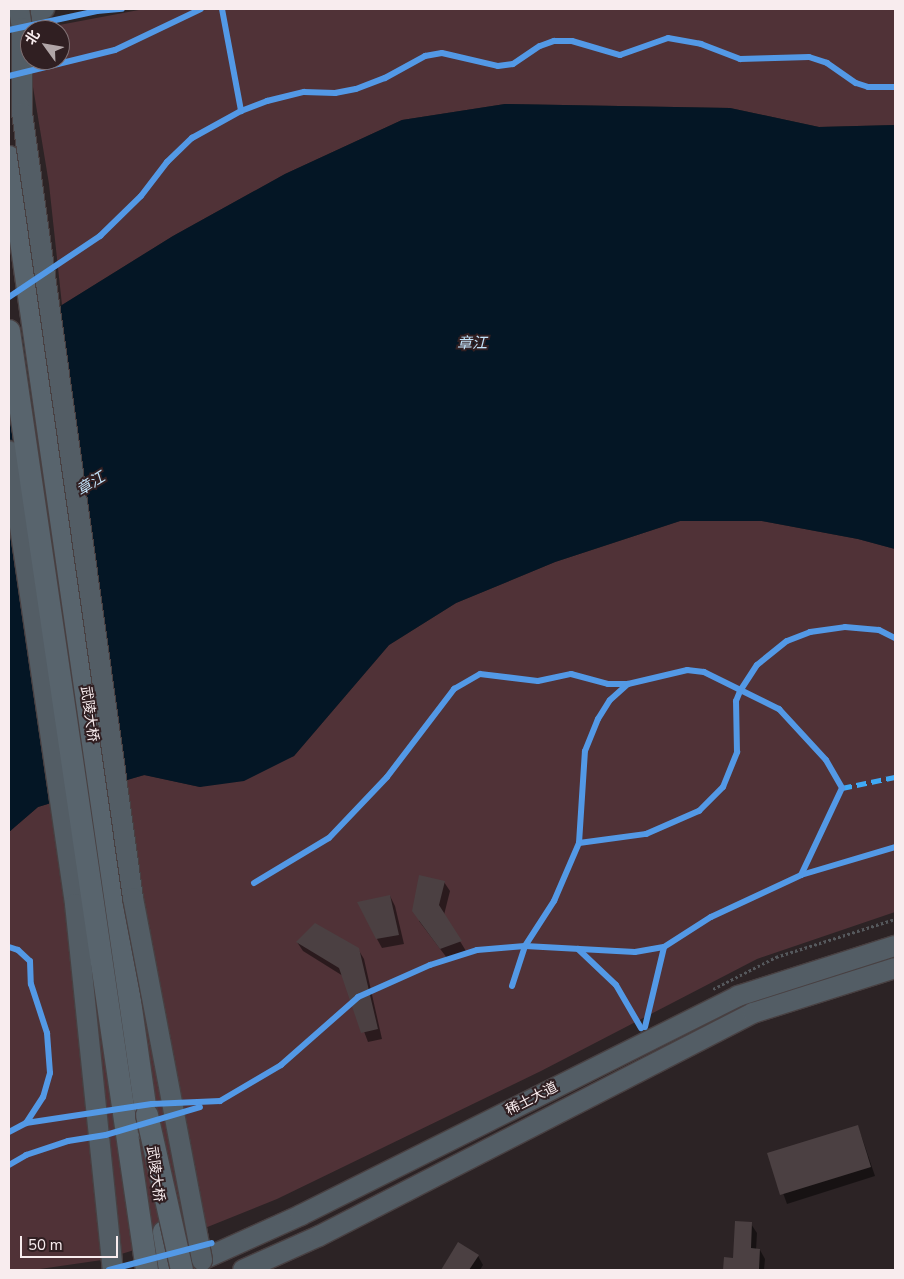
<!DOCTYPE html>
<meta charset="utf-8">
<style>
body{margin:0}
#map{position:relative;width:904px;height:1279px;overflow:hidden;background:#2c2325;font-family:"Nunito Sans","Noto Sans SC",sans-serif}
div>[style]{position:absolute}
.green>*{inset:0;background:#503237}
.water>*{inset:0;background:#041625}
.shadow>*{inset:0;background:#0007}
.building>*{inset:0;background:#4b4042}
.path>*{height:2.5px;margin-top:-1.25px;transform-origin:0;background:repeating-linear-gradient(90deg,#55585c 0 2.5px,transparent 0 5px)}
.roads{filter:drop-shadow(1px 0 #484042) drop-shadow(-1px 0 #484042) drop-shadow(0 1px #484042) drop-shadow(0 -1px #484042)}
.secondary>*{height:20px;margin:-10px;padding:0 10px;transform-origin:10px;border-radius:10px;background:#535d65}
.primary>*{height:22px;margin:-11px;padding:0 11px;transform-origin:11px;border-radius:11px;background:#58646d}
.bridges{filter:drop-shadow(1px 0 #484042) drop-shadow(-1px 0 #484042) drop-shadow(0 1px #484042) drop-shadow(0 -1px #484042)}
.secondary-bridge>*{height:20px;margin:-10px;padding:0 10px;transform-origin:10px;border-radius:10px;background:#535d65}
.primary-bridge>*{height:22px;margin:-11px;padding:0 11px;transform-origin:11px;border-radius:11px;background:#58646d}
.quiet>*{height:5px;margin-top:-2.5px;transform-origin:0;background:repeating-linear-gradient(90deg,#3fa9f5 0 10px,transparent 0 15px)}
.cycleway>*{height:6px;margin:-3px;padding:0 3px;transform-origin:3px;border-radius:3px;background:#5399e6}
span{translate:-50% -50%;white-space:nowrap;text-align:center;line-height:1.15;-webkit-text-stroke:4px #301f22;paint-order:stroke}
.street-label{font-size:14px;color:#f8ecee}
.water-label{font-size:15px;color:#c2e3fa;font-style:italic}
.frame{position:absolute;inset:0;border:10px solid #f8ecee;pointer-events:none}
.north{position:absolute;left:20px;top:20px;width:50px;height:50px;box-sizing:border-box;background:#301f22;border:1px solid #807174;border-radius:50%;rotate:302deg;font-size:14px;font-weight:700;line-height:20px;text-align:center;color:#f8ecee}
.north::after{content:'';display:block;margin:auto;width:18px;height:22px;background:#b1a6a8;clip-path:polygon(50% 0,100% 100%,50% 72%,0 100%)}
.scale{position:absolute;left:20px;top:1236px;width:98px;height:22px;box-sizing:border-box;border:2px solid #f8ecee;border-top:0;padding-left:6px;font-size:15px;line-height:18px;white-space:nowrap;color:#f8ecee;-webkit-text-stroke:4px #301f22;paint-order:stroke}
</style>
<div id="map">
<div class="green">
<div style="clip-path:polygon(144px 9px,895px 9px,895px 125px,819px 127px,730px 108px,505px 104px,402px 120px,285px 174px,173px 236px,62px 305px,49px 184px,32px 81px,35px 60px,60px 60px,60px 30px,38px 29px)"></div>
<div style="clip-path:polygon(680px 521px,762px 521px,858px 539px,895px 549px,895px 912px,757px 959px,541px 1071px,277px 1199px,205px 1228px,102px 1260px,33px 1270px,9px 1270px,9px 832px,38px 807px,110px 784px,145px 775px,200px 787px,294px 756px,389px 645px,456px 603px,555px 562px)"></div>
</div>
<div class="water">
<div style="clip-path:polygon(505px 104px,730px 108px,819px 127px,895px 125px,895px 549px,858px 539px,762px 521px,680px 521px,555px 562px,456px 603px,389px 645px,294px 756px,244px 781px,200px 787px,144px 775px,38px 807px,9px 832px,9px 347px,62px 305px,173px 236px,285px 174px,402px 120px)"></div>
</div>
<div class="shadow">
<div style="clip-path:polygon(444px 882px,450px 891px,444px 915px,466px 951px,447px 958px,419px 921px)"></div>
<div style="clip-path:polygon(390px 896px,395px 906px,404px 944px,382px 948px,377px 939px)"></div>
<div style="clip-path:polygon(297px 942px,358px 949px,364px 959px,382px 1039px,368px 1042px,343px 976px,303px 951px)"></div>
<div style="clip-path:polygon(858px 1126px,875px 1176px,787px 1204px,769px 1154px)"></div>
<div style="clip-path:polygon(751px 1224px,757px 1233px,756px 1250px,760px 1250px,765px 1259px,764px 1270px,725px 1270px,725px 1259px,734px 1259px)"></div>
<div style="clip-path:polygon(458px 1244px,478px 1256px,483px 1265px,480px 1270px,442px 1270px)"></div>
</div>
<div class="building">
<div style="clip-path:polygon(419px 875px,445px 881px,439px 905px,462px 941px,440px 949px,412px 911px)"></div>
<div style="clip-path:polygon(390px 895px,399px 935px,376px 939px,357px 902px)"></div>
<div style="clip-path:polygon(315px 923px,359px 948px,378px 1029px,361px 1033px,339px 968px,296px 942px)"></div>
<div style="clip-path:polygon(858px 1125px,871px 1167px,780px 1195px,767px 1153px)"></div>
<div style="clip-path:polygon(735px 1221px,752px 1222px,751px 1248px,760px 1249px,759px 1269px,723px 1270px,724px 1257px,733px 1258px)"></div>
<div style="clip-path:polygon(458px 1242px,479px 1255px,469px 1270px,441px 1270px)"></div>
</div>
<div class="path">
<div style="left:54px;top:21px;width:44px;rotate:-13.1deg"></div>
<div style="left:97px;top:11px;width:25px;rotate:-5deg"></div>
<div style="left:512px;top:986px;width:42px;rotate:-72deg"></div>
<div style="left:525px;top:946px;width:110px;rotate:3.1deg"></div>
<div style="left:635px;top:952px;width:29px;rotate:-10deg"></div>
<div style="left:664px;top:947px;width:56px;rotate:-32.6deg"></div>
<div style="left:711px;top:917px;width:99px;rotate:-25deg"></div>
<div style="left:801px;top:875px;width:98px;rotate:-16.6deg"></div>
<div style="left:713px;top:989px;width:71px;rotate:-26.9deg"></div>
<div style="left:776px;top:957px;width:125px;rotate:-17.7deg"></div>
</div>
<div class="roads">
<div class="secondary">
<div style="left:9px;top:17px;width:36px;rotate:-13deg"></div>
<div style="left:9px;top:451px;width:458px;rotate:81.7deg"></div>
<div style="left:75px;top:904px;width:368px;rotate:84.1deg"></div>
<div style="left:186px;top:1267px;width:126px;rotate:-24.3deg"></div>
<div style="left:301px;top:1215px;width:489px;rotate:-26.6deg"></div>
<div style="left:738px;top:996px;width:165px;rotate:-17.7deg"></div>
<div style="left:243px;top:1270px;width:83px;rotate:-24.1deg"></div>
<div style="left:319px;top:1236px;width:488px;rotate:-27.2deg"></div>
<div style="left:753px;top:1013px;width:149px;rotate:-17.6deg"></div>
</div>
<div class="primary">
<div style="left:9px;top:157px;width:986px;rotate:81.84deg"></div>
<div style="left:9px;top:331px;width:949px;rotate:81.64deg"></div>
<div style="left:164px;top:1232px;width:38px;rotate:81deg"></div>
</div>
</div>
<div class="bridges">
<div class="secondary-bridge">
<div style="left:19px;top:9px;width:19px;rotate:81deg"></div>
<div style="left:22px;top:28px;width:85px;rotate:90deg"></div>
<div style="left:22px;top:113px;width:793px;rotate:81.95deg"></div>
<div style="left:133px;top:898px;width:369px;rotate:79.2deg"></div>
</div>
<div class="primary-bridge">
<div style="left:147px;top:1115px;width:159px;rotate:77.3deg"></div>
</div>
</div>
<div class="quiet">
<div style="left:842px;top:788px;width:54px;rotate:-11.7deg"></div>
</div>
<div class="cycleway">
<div style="left:222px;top:9px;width:104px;rotate:79.4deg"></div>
<div style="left:9px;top:30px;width:90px;rotate:-12.2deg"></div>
<div style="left:97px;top:11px;width:25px;rotate:-5deg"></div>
<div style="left:9px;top:76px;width:109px;rotate:-13.8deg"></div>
<div style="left:115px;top:50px;width:95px;rotate:-25.5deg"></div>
<div style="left:9px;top:297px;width:110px;rotate:-33.8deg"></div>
<div style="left:100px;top:236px;width:57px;rotate:-44.3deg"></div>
<div style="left:141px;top:196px;width:43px;rotate:-52.6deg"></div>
<div style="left:167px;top:162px;width:35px;rotate:-44deg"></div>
<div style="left:192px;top:138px;width:56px;rotate:-28.9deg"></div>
<div style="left:241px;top:111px;width:28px;rotate:-21deg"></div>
<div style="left:267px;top:101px;width:38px;rotate:-14deg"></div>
<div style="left:304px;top:92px;width:31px;rotate:2deg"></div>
<div style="left:335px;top:93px;width:21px;rotate:-11deg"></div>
<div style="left:356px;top:89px;width:31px;rotate:-21deg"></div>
<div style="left:385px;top:78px;width:46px;rotate:-28.8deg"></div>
<div style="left:425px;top:56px;width:17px;rotate:-10deg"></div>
<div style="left:442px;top:53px;width:57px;rotate:13.1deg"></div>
<div style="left:498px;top:66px;width:15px;rotate:-8deg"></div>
<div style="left:513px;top:64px;width:32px;rotate:-34deg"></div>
<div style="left:540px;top:46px;width:15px;rotate:-20deg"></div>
<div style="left:554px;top:41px;width:18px"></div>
<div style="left:572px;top:41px;width:50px;rotate:16.3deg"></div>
<div style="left:620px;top:55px;width:51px;rotate:-19.5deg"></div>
<div style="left:668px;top:38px;width:34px;rotate:10deg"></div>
<div style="left:701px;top:44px;width:42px;rotate:21deg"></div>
<div style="left:740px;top:59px;width:69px;rotate:-1.7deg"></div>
<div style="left:809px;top:57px;width:19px;rotate:18deg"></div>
<div style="left:827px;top:63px;width:35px;rotate:35deg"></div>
<div style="left:856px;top:83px;width:13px;rotate:18deg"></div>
<div style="left:868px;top:87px;width:27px"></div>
<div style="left:579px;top:843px;width:68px;rotate:-7.7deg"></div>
<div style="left:646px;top:834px;width:58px;rotate:-23.5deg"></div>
<div style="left:699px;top:811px;width:34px;rotate:-45deg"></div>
<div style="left:723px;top:787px;width:38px;rotate:-68deg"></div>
<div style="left:737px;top:752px;width:51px;rotate:-91.1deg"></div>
<div style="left:736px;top:701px;width:11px;rotate:-68deg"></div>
<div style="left:740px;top:691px;width:31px;rotate:-57deg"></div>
<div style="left:757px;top:665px;width:38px;rotate:-39deg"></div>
<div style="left:787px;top:641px;width:25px;rotate:-21deg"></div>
<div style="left:810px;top:632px;width:35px;rotate:-8deg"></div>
<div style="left:845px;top:627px;width:34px;rotate:5deg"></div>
<div style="left:879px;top:630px;width:18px;rotate:27deg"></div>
<div style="left:254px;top:883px;width:87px;rotate:-31deg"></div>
<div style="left:329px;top:838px;width:84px;rotate:-46.4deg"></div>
<div style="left:387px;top:777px;width:111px;rotate:-52.7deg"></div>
<div style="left:454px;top:689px;width:30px;rotate:-30deg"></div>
<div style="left:480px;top:674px;width:58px;rotate:6.9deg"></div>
<div style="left:538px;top:681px;width:34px;rotate:-12deg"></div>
<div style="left:571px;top:674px;width:38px;rotate:15deg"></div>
<div style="left:608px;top:684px;width:20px"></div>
<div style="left:628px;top:684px;width:61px;rotate:-13.3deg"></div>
<div style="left:687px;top:670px;width:17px;rotate:7deg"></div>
<div style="left:704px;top:672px;width:84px;rotate:26.3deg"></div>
<div style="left:779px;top:709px;width:69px;rotate:47.3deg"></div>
<div style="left:826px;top:760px;width:32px;rotate:60deg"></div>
<div style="left:842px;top:788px;width:96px;rotate:115.2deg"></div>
<div style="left:9px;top:947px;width:9px;rotate:18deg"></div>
<div style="left:18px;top:950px;width:16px;rotate:43deg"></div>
<div style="left:30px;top:961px;width:23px;rotate:88deg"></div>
<div style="left:31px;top:984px;width:52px;rotate:71.9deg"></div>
<div style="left:47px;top:1033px;width:40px;rotate:85.7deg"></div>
<div style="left:50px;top:1073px;width:25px;rotate:106deg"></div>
<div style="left:43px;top:1097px;width:31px;rotate:123deg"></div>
<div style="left:26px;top:1123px;width:19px;rotate:152deg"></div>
<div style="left:578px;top:949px;width:52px;rotate:43.5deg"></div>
<div style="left:616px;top:985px;width:50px;rotate:59.8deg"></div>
<div style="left:512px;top:986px;width:42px;rotate:-72deg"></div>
<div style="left:525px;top:946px;width:110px;rotate:3.1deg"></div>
<div style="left:635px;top:952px;width:29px;rotate:-10deg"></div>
<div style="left:664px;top:947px;width:56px;rotate:-32.6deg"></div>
<div style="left:711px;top:917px;width:99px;rotate:-25deg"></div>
<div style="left:801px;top:875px;width:98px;rotate:-16.6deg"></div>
<div style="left:645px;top:1027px;width:82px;rotate:-76.6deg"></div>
<div style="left:26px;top:1123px;width:127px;rotate:-8.6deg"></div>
<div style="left:152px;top:1104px;width:68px;rotate:-2.5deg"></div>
<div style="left:220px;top:1101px;width:71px;rotate:-30.5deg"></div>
<div style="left:281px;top:1065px;width:103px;rotate:-41.4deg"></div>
<div style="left:358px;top:997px;width:79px;rotate:-24deg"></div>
<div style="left:430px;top:965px;width:49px;rotate:-17.7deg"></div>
<div style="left:477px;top:950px;width:48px;rotate:-4.8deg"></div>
<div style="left:525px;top:946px;width:54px;rotate:-57.2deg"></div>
<div style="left:554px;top:901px;width:63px;rotate:-66.7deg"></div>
<div style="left:579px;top:843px;width:92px;rotate:-86.3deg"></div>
<div style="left:585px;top:751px;width:35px;rotate:-68deg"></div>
<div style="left:598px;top:719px;width:22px;rotate:-58deg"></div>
<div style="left:610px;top:700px;width:24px;rotate:-42deg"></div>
<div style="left:9px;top:1165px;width:20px;rotate:-30deg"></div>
<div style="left:26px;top:1155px;width:44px;rotate:-18.4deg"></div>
<div style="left:68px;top:1141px;width:38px;rotate:-9deg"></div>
<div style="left:106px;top:1135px;width:98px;rotate:-16.6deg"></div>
<div style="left:109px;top:1270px;width:106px;rotate:-14.7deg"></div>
</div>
<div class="street-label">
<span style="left:89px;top:714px;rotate:82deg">武陵大桥</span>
<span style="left:532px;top:1099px;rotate:-27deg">稀土大道</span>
<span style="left:155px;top:1174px;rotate:82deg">武陵大桥</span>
</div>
<div class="water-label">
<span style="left:472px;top:344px">章江</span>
<span style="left:91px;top:484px;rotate:-32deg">章江</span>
</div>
<div class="frame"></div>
<div class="north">北</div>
<div class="scale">50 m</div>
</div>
